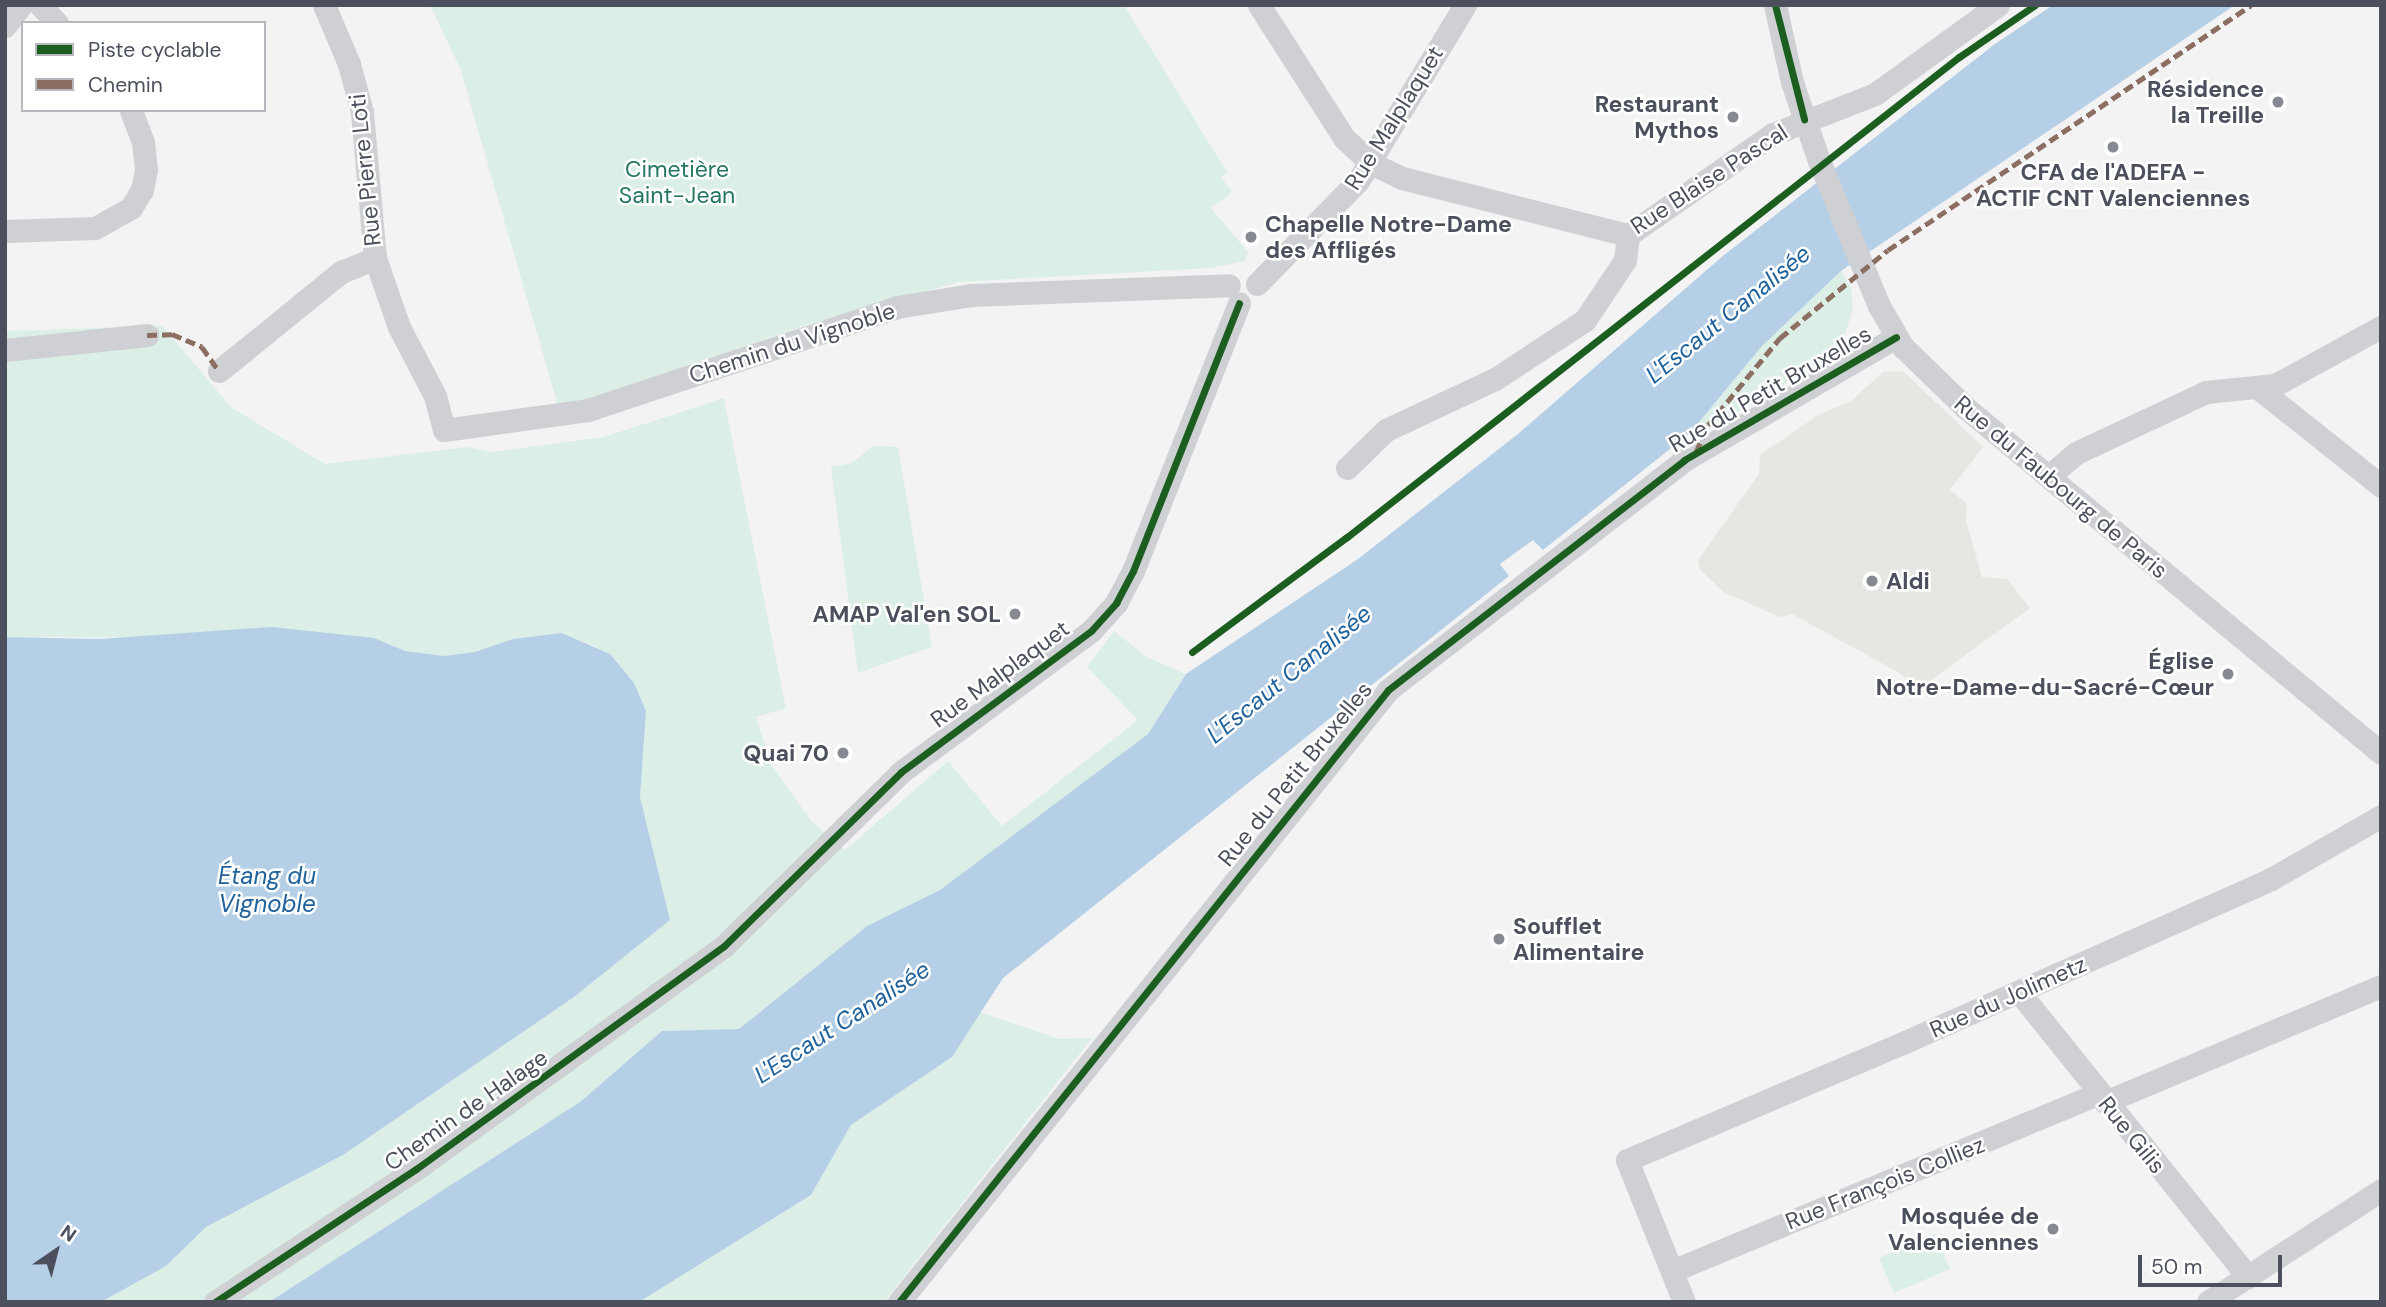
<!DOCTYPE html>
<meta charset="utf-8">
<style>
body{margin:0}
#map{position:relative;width:2386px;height:1307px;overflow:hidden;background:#f3f3f3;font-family:"DM Sans",sans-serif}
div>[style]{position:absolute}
.commercial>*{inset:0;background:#e6e6e2}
.green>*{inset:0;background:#dbefe7}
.water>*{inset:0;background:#b5cfe7}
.street>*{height:23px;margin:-11.5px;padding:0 11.5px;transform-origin:11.5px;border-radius:11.5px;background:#ced0d3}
.quiet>*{height:5px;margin-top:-2.5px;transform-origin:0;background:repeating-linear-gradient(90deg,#8d6e63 0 10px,transparent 0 15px)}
.cycleway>*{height:7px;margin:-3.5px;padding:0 3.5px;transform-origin:3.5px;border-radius:3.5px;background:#1b5e20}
.dots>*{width:19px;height:19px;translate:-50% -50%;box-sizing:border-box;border:4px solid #fff;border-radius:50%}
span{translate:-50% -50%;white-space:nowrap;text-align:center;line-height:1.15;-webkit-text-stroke:5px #fff;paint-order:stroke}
.poi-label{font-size:23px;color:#4c505d;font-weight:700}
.right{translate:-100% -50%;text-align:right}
.left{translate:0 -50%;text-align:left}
.street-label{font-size:23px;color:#4c505d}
.park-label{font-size:23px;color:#247662}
.water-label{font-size:24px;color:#20629c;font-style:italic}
.frame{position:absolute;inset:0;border:7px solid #4c505d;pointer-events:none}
.legend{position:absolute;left:21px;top:21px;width:245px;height:91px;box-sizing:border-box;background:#fff;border:2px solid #b7b9be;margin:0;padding:9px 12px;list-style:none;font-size:21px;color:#4c505d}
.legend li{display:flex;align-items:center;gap:14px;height:35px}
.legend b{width:35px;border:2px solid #b7b9be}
.north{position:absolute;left:21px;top:1216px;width:70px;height:70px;-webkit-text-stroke:5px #fff;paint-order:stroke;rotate:35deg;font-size:19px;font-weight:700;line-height:28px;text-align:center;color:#4c505d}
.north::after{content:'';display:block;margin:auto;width:24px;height:32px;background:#4c505d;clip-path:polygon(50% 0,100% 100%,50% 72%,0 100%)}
.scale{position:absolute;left:2138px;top:1255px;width:144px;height:32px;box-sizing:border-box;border:4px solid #4c505d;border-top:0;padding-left:9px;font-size:21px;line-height:24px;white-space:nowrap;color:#4c505d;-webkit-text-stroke:5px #fff;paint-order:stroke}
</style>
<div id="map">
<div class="commercial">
<div style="clip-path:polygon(1903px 371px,1983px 447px,1950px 490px,1967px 504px,1966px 521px,1982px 577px,2007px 579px,2030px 608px,1919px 689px,1898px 672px,1792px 614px,1780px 617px,1725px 593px,1700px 570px,1698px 560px,1759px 474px,1760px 455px,1818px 415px,1851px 401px,1883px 372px)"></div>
</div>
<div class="green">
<div style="clip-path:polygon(430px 5px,1124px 5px,1227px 172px,1221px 177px,1232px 192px,1211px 208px,1248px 252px,1245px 261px,1211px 268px,959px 282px,803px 326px,559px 409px,460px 68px)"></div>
<div style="clip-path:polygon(1841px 271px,1851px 288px,1853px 309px,1841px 346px,1755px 404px,1690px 433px,1762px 346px)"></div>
<div style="clip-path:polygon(162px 326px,232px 408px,325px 464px,468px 447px,492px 452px,604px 437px,724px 398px,786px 708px,756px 717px,772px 766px,812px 822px,845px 850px,948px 761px,1002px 826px,1138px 720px,1087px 667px,1114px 631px,1147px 657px,1186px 674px,1148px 734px,940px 890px,867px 926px,739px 1029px,662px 1031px,580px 1102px,269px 1302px,101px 1302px,166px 1266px,206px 1227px,343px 1155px,574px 997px,670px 920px,640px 797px,646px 711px,634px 683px,610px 655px,592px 645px,562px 633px,513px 639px,475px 652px,444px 656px,405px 651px,373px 638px,5px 637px,5px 331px)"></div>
<div style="clip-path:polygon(873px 446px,898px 447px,932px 647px,858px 673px,831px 467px,852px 463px)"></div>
<div style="clip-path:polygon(980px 1012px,1059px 1039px,1092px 1038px,884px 1302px,639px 1302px,811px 1195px,851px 1125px,952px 1057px)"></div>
<div style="clip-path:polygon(1935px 1234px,1950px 1269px,1894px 1293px,1879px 1258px)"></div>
</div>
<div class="water">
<div style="clip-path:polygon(2053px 5px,2235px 5px,1841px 271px,1762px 346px,1690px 433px,1543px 550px,1533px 540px,1500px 564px,1509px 576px,1003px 978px,952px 1057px,851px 1125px,811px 1195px,639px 1302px,269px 1302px,580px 1102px,662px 1031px,739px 1029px,867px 926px,940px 890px,1148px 734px,1186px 674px,1358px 559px,1518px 434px,1724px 255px,1995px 44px)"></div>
<div style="clip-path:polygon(272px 627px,374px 638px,405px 651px,444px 656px,475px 652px,513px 639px,562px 633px,610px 654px,634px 683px,646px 711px,640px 797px,670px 920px,574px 997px,343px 1155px,206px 1227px,166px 1266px,101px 1302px,5px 1302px,5px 637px,99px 639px)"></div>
</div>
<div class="street">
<div style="left:40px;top:5px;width:25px;rotate:47deg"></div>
<div style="left:1259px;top:5px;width:158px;rotate:57.4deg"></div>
<div style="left:1344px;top:138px;width:37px;rotate:43deg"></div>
<div style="left:1371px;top:163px;width:34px;rotate:26deg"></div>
<div style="left:1402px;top:178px;width:233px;rotate:14.2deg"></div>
<div style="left:1628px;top:235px;width:177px;rotate:-34.9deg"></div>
<div style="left:1773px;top:134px;width:110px;rotate:-21.4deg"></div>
<div style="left:1875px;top:94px;width:152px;rotate:-35.9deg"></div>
<div style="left:1775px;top:5px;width:79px;rotate:77.6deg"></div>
<div style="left:1792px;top:82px;width:83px;rotate:71.1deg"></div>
<div style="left:1819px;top:161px;width:157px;rotate:67.5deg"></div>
<div style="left:1879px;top:306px;width:48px;rotate:59.7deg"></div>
<div style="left:1903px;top:347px;width:88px;rotate:44.1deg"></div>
<div style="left:1966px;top:408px;width:540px;rotate:39.74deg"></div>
<div style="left:5px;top:26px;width:26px;rotate:-53deg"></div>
<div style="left:5px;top:231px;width:90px;rotate:-1.9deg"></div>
<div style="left:95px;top:228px;width:41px;rotate:-29.1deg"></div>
<div style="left:131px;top:208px;width:21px;rotate:-59deg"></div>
<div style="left:142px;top:190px;width:20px;rotate:-79deg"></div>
<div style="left:146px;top:170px;width:28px;rotate:-96deg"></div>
<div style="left:143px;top:142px;width:34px;rotate:-111deg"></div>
<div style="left:375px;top:258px;width:73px;rotate:70.8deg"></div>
<div style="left:399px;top:327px;width:78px;rotate:62.4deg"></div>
<div style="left:435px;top:396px;width:35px;rotate:75deg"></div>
<div style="left:444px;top:430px;width:145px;rotate:-7.9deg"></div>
<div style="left:588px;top:410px;width:326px;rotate:-18.4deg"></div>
<div style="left:897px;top:307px;width:76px;rotate:-9.1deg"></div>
<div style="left:972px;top:295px;width:257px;rotate:-2.2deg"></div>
<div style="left:1257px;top:284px;width:144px;rotate:-45.6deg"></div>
<div style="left:1358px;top:181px;width:206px;rotate:-58.7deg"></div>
<div style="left:5px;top:350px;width:143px;rotate:-6deg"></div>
<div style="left:219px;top:371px;width:157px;rotate:-39.1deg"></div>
<div style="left:341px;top:272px;width:37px;rotate:-22deg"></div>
<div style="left:375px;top:258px;width:147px;rotate:-95.1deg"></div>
<div style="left:362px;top:112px;width:50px;rotate:-105.2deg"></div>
<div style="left:349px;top:64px;width:64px;rotate:-113deg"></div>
<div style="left:2258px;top:388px;width:157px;rotate:38.5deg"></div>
<div style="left:1347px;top:468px;width:54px;rotate:-44.3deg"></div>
<div style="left:1386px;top:430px;width:120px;rotate:-25.1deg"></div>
<div style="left:1495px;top:379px;width:108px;rotate:-33.2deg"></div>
<div style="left:1585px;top:320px;width:72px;rotate:-56.3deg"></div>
<div style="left:1625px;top:260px;width:25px;rotate:-83deg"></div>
<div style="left:2050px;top:475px;width:34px;rotate:-40deg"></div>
<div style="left:2076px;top:453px;width:144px;rotate:-25.1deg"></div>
<div style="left:2206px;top:392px;width:69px;rotate:-5.8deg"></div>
<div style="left:2275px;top:385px;width:121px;rotate:-28.7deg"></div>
<div style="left:2019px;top:992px;width:366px;rotate:51.2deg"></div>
<div style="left:2105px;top:1102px;width:299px;rotate:-22.8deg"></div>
<div style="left:1672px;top:1271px;width:461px;rotate:-22.6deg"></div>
<div style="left:215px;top:1302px;width:241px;rotate:-33.5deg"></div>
<div style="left:416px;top:1169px;width:380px;rotate:-35.9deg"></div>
<div style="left:724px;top:946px;width:248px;rotate:-44.5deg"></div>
<div style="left:901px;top:772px;width:237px;rotate:-36.6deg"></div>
<div style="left:1091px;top:631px;width:38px;rotate:-48deg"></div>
<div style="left:1116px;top:603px;width:36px;rotate:-62deg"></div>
<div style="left:1133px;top:571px;width:288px;rotate:-68.4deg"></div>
<div style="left:899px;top:1302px;width:783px;rotate:-51.37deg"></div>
<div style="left:1388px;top:690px;width:375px;rotate:-37.8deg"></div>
<div style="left:1684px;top:460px;width:245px;rotate:-30.1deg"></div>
<div style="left:1684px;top:1302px;width:153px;rotate:-111.9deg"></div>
<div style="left:1627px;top:1160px;width:302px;rotate:-23deg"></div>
<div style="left:1905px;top:1042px;width:401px;rotate:-24deg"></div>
<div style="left:2271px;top:879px;width:127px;rotate:-29.8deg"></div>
<div style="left:2208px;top:1302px;width:206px;rotate:-32.9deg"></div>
</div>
<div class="quiet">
<div style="left:147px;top:335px;width:25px;rotate:-2deg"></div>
<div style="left:172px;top:334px;width:33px;rotate:23deg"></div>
<div style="left:202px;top:347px;width:29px;rotate:55deg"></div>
<div style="left:1696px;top:452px;width:30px;rotate:-66deg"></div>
<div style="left:1708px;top:425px;width:113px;rotate:-50.4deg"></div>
<div style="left:1780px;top:338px;width:139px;rotate:-39.2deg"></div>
<div style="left:1888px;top:250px;width:438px;rotate:-34deg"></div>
</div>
<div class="cycleway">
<div style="left:1775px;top:5px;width:118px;rotate:75.7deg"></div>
<div style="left:1192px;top:652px;width:193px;rotate:-36.6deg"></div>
<div style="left:1347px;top:537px;width:778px;rotate:-38.11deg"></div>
<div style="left:1959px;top:57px;width:92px;rotate:-34.4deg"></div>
<div style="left:215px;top:1302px;width:241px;rotate:-33.5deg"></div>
<div style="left:416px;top:1169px;width:380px;rotate:-35.9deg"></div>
<div style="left:724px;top:946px;width:248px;rotate:-44.5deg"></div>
<div style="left:901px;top:772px;width:237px;rotate:-36.6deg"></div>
<div style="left:1091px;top:631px;width:38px;rotate:-48deg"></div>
<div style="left:1116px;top:603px;width:36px;rotate:-62deg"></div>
<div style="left:1133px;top:571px;width:288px;rotate:-68.4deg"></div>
<div style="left:899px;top:1302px;width:783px;rotate:-51.37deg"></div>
<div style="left:1388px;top:690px;width:375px;rotate:-37.8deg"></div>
<div style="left:1684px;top:460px;width:245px;rotate:-30.1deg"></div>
</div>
<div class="dots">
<div style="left:2278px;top:102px;background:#868992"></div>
<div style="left:1733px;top:117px;background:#868992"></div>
<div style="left:2113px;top:147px;background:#868992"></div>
<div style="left:1251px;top:237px;background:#868992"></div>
<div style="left:1872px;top:581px;background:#868992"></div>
<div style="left:1015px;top:614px;background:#868992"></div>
<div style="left:2228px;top:674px;background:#868992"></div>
<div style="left:843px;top:753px;background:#868992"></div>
<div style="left:1499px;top:939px;background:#868992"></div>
<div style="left:2053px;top:1229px;background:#868992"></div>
</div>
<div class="poi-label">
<span class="right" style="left:2264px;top:102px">Résidence<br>la Treille</span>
<span class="right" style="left:1719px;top:117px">Restaurant<br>Mythos</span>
<span style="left:2113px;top:185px">CFA de l'ADEFA -<br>ACTIF CNT Valenciennes</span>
<span class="left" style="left:1265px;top:237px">Chapelle Notre-Dame<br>des Affligés</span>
<span class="left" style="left:1886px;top:581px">Aldi</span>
<span class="right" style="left:1001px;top:614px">AMAP Val'en SOL</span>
<span class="right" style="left:2214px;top:674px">Église<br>Notre-Dame-du-Sacré-Cœur</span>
<span class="right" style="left:829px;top:753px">Quai 70</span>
<span class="left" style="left:1513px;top:939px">Soufflet<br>Alimentaire</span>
<span class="right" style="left:2039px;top:1229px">Mosquée de<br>Valenciennes</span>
</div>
<div class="street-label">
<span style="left:1394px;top:118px;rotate:-58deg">Rue Malplaquet</span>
<span style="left:365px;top:170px;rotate:-96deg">Rue Pierre Loti</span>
<span style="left:1709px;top:179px;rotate:-33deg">Rue Blaise Pascal</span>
<span style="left:792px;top:343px;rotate:-18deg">Chemin du Vignoble</span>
<span style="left:1770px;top:389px;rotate:-30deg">Rue du Petit Bruxelles</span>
<span style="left:2061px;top:487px;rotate:40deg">Rue du Faubourg de Paris</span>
<span style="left:1000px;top:674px;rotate:-36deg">Rue Malplaquet</span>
<span style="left:1295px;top:774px;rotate:-51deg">Rue du Petit Bruxelles</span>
<span style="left:2008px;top:997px;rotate:-24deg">Rue du Jolimetz</span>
<span style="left:466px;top:1110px;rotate:-35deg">Chemin de Halage</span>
<span style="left:2132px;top:1135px;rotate:51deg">Rue Gilis</span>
<span style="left:1885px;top:1183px;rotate:-22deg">Rue François Colliez</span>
</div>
<div class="park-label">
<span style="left:677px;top:182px">Cimetière<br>Saint-Jean</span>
</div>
<div class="water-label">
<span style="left:1728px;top:314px;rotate:-39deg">L'Escaut Canalisée</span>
<span style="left:1289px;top:674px;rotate:-39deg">L'Escaut Canalisée</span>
<span style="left:267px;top:890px">Étang du<br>Vignoble</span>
<span style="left:842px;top:1022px;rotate:-33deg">L'Escaut Canalisée</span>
</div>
<div class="frame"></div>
<ul class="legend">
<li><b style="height:9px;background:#1b5e20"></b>Piste cyclable</li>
<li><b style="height:9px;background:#8d6e63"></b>Chemin</li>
</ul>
<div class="north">N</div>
<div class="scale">50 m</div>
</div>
